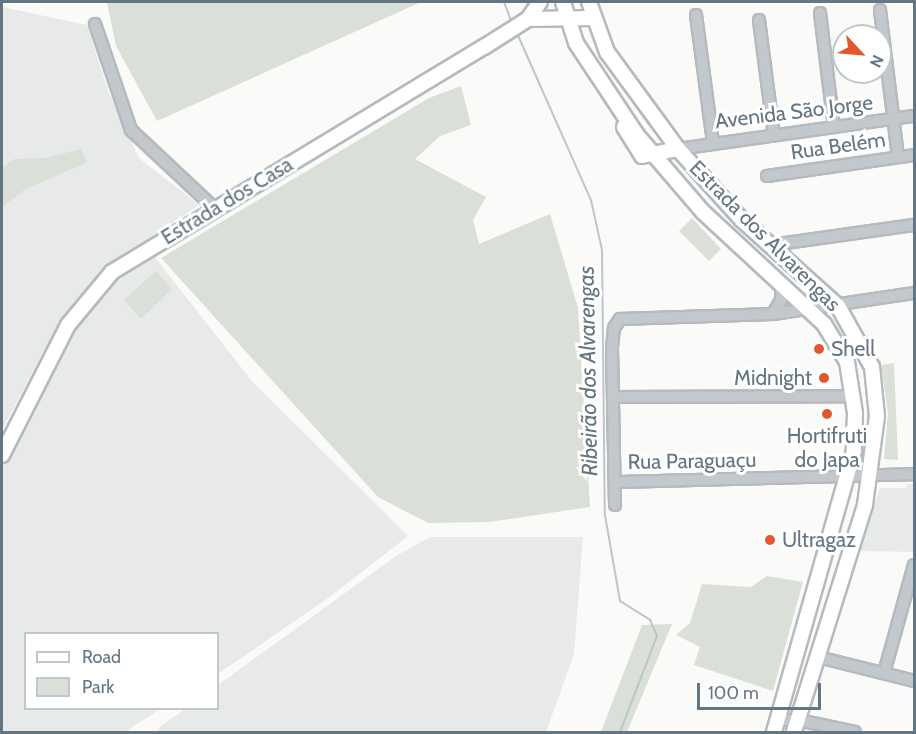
<!DOCTYPE html>
<meta charset="utf-8">
<style>
body{margin:0}
#map{position:relative;width:916px;height:734px;overflow:hidden;background:#fafaf8;font-family:Cabin,sans-serif}
div>[style]{position:absolute}
.built>*{inset:0;background:#e8e9e9}
.green>*{inset:0;background:#dadfd7}
.stream>*{height:2px;margin:-1px;padding:0 1px;transform-origin:1px;border-radius:1px;background:#bbc7cb}
.roads{filter:drop-shadow(2px 0 #b5babe) drop-shadow(-2px 0 #b5babe) drop-shadow(0 2px #b5babe) drop-shadow(0 -2px #b5babe)}
.minor>*{height:10px;margin:-5px;padding:0 5px;transform-origin:5px;border-radius:5px;background:#c3c8cc}
.major>*{height:14px;margin:-7px;padding:0 7px;transform-origin:7px;border-radius:7px;background:#fff}
.dots>*{width:16px;height:16px;translate:-50% -50%;box-sizing:border-box;border:3px solid #fff;border-radius:50%}
span{translate:-50% -50%;white-space:nowrap;text-align:center;line-height:1.15;-webkit-text-stroke:6px #fff;paint-order:stroke}
.street-label{font-size:21px;color:#657683}
.poi-label{font-size:21px;color:#657683}
.left{translate:0 -50%;text-align:left}
.right{translate:-100% -50%;text-align:right}
.water-label{font-size:22px;color:#60757c;font-style:italic}
.frame{position:absolute;inset:0;border:3px solid #657683;pointer-events:none}
.legend{position:absolute;left:24px;top:632px;width:195px;height:78px;box-sizing:border-box;background:#fff;border:2px solid #c1c8cd;margin:0;padding:8px 10px;list-style:none;font-size:18px;color:#657683}
.legend li{display:flex;align-items:center;gap:12px;height:30px}
.legend b{width:30px;border:2px solid #c1c8cd}
.north{position:absolute;left:832px;top:24px;width:60px;height:60px;box-sizing:border-box;background:#fff;border:2px solid #c1c8cd;border-radius:50%;rotate:116deg;font-size:16px;font-weight:700;line-height:24px;text-align:center;color:#657683}
.north::after{content:'';display:block;margin:auto;width:21px;height:27px;background:#e4572e;clip-path:polygon(50% 0,100% 100%,50% 72%,0 100%)}
.scale{position:absolute;left:697px;top:683px;width:124px;height:27px;box-sizing:border-box;border:3px solid #657683;border-top:0;padding-left:8px;font-size:18px;line-height:21px;white-space:nowrap;color:#657683;-webkit-text-stroke:4px #fff;paint-order:stroke}
</style>
<div id="map">
<div class="built">
<div style="clip-path:polygon(2px 7px,87px 25px,107px 88px,139px 158px,199px 205px,104px 269px,61px 319px,2px 430px)"></div>
<div style="clip-path:polygon(154px 256px,251px 380px,408px 536px,331px 596px,218px 674px,218px 634px,26px 634px,26px 708px,160px 709px,125px 732px,2px 732px,2px 465px,81px 315px,110px 283px)"></div>
<div style="clip-path:polygon(907px 484px,914px 484px,914px 552px,860px 551px,880px 488px,906px 488px)"></div>
<div style="clip-path:polygon(430px 537px,583px 537px,574px 654px,546px 732px,158px 732px,159px 727px,185px 709px,218px 708px,218px 685px,396px 556px)"></div>
</div>
<div class="green">
<div style="clip-path:polygon(107px 2px,421px 2px,157px 121px,116px 46px)"></div>
<div style="clip-path:polygon(461px 86px,471px 125px,440px 136px,415px 159px,486px 197px,473px 220px,479px 244px,550px 214px,578px 308px,590px 507px,489px 522px,428px 523px,378px 497px,161px 258px,429px 98px)"></div>
<div style="clip-path:polygon(81px 149px,87px 162px,24px 190px,2px 207px,2px 168px,14px 159px,46px 158px)"></div>
<div style="clip-path:polygon(692px 218px,721px 249px,709px 261px,679px 231px)"></div>
<div style="clip-path:polygon(156px 271px,172px 289px,141px 319px,124px 300px)"></div>
<div style="clip-path:polygon(894px 363px,898px 460px,884px 459px,888px 413px,881px 365px)"></div>
<div style="clip-path:polygon(767px 576px,803px 582px,773px 691px,694px 665px,700px 647px,676px 635px,690px 623px,702px 584px,751px 587px)"></div>
<div style="clip-path:polygon(672px 624px,627px 732px,601px 732px,642px 625px)"></div>
</div>
<div class="stream">
<div style="left:504px;top:2px;width:22px;rotate:69deg"></div>
<div style="left:516px;top:31px;width:185px;rotate:66.1deg"></div>
<div style="left:591px;top:200px;width:51px;rotate:77.6deg"></div>
<div style="left:602px;top:250px;width:265px;rotate:89.4deg"></div>
<div style="left:605px;top:515px;width:87px;rotate:80.1deg"></div>
<div style="left:620px;top:601px;width:36px;rotate:32deg"></div>
<div style="left:650px;top:620px;width:17px;rotate:66deg"></div>
<div style="left:657px;top:636px;width:103px;rotate:111.1deg"></div>
</div>
<div class="roads">
<div class="minor">
<div style="left:880px;top:10px;width:148px;rotate:83deg"></div>
<div style="left:820px;top:13px;width:115px;rotate:83deg"></div>
<div style="left:696px;top:15px;width:128px;rotate:82.4deg"></div>
<div style="left:759px;top:20px;width:116px;rotate:82.6deg"></div>
<div style="left:95px;top:24px;width:112px;rotate:71.2deg"></div>
<div style="left:131px;top:130px;width:114px;rotate:43.2deg"></div>
<div style="left:678px;top:149px;width:238px;rotate:-8deg"></div>
<div style="left:767px;top:176px;width:148px;rotate:-8.1deg"></div>
<div style="left:771px;top:245px;width:144px;rotate:-8deg"></div>
<div style="left:773px;top:314px;width:16px;rotate:-60deg"></div>
<div style="left:781px;top:300px;width:13px;rotate:-90deg"></div>
<div style="left:614px;top:397px;width:239px;rotate:-0.2deg"></div>
<div style="left:615px;top:482px;width:299px;rotate:-1.5deg"></div>
<div style="left:615px;top:505px;width:158px;rotate:-91.1deg"></div>
<div style="left:612px;top:347px;width:19px;rotate:-84deg"></div>
<div style="left:614px;top:328px;width:11px;rotate:-56deg"></div>
<div style="left:620px;top:319px;width:153px;rotate:-1.9deg"></div>
<div style="left:773px;top:314px;width:143px;rotate:-8.5deg"></div>
<div style="left:818px;top:657px;width:99px;rotate:14deg"></div>
<div style="left:884px;top:673px;width:112px;rotate:-74.5deg"></div>
<div style="left:778px;top:720px;width:20px"></div>
<div style="left:798px;top:720px;width:58px;rotate:11.9deg"></div>
</div>
<div class="major">
<div style="left:563px;top:2px;width:43px;rotate:72.4deg"></div>
<div style="left:576px;top:43px;width:110px;rotate:56.5deg"></div>
<div style="left:637px;top:135px;width:101px;rotate:49.4deg"></div>
<div style="left:703px;top:212px;width:165px;rotate:42.8deg"></div>
<div style="left:824px;top:324px;width:44px;rotate:58.8deg"></div>
<div style="left:847px;top:362px;width:52px;rotate:81.1deg"></div>
<div style="left:855px;top:413px;width:38px;rotate:92deg"></div>
<div style="left:854px;top:451px;width:292px;rotate:105.9deg"></div>
<div style="left:589px;top:2px;width:53px;rotate:70.2deg"></div>
<div style="left:607px;top:52px;width:120px;rotate:53.8deg"></div>
<div style="left:678px;top:149px;width:96px;rotate:48deg"></div>
<div style="left:742px;top:220px;width:129px;rotate:41.9deg"></div>
<div style="left:838px;top:306px;width:70px;rotate:60.9deg"></div>
<div style="left:872px;top:367px;width:49px;rotate:84.2deg"></div>
<div style="left:877px;top:416px;width:90px;rotate:97.7deg"></div>
<div style="left:865px;top:505px;width:238px;rotate:107.4deg"></div>
<div style="left:528px;top:19px;width:65px;rotate:-0.9deg"></div>
<div style="left:624px;top:127px;width:34px;rotate:58deg"></div>
<div style="left:642px;top:156px;width:37px;rotate:-11deg"></div>
<div style="left:2px;top:455px;width:146px;rotate:-63.1deg"></div>
<div style="left:68px;top:325px;width:69px;rotate:-50.3deg"></div>
<div style="left:112px;top:272px;width:435px;rotate:-31.2deg"></div>
<div style="left:484px;top:47px;width:52px;rotate:-32.5deg"></div>
<div style="left:528px;top:19px;width:21px;rotate:-55deg"></div>
</div>
</div>
<div class="dots">
<div style="left:819px;top:349px;background:#e4572e"></div>
<div style="left:824px;top:378px;background:#e4572e"></div>
<div style="left:827px;top:414px;background:#e4572e"></div>
<div style="left:770px;top:540px;background:#e4572e"></div>
</div>
<div class="street-label">
<span style="left:794px;top:112px;rotate:-7deg">Avenida São Jorge</span>
<span style="left:838px;top:146px;rotate:-8deg">Rua Belém</span>
<span style="left:227px;top:201px;rotate:-31deg">Estrada dos Casa</span>
<span style="left:765px;top:236px;rotate:45deg">Estrada dos Alvarengas</span>
<span style="left:692px;top:461px;rotate:-1deg">Rua Paraguaçu</span>
</div>
<div class="poi-label">
<span class="left" style="left:831px;top:349px">Shell</span>
<span class="right" style="left:812px;top:378px">Midnight</span>
<span style="left:827px;top:448px">Hortifruti<br>do Japa</span>
<span class="left" style="left:782px;top:540px">Ultragaz</span>
</div>
<div class="water-label">
<span style="left:588px;top:371px;rotate:-91deg">Ribeirão dos Alvarengas</span>
</div>
<div class="frame"></div>
<ul class="legend">
<li><b style="height:8px;background:#fff"></b>Road</li>
<li><b style="height:16px;background:#dadfd7"></b>Park</li>
</ul>
<div class="north">N</div>
<div class="scale">100 m</div>
</div>
